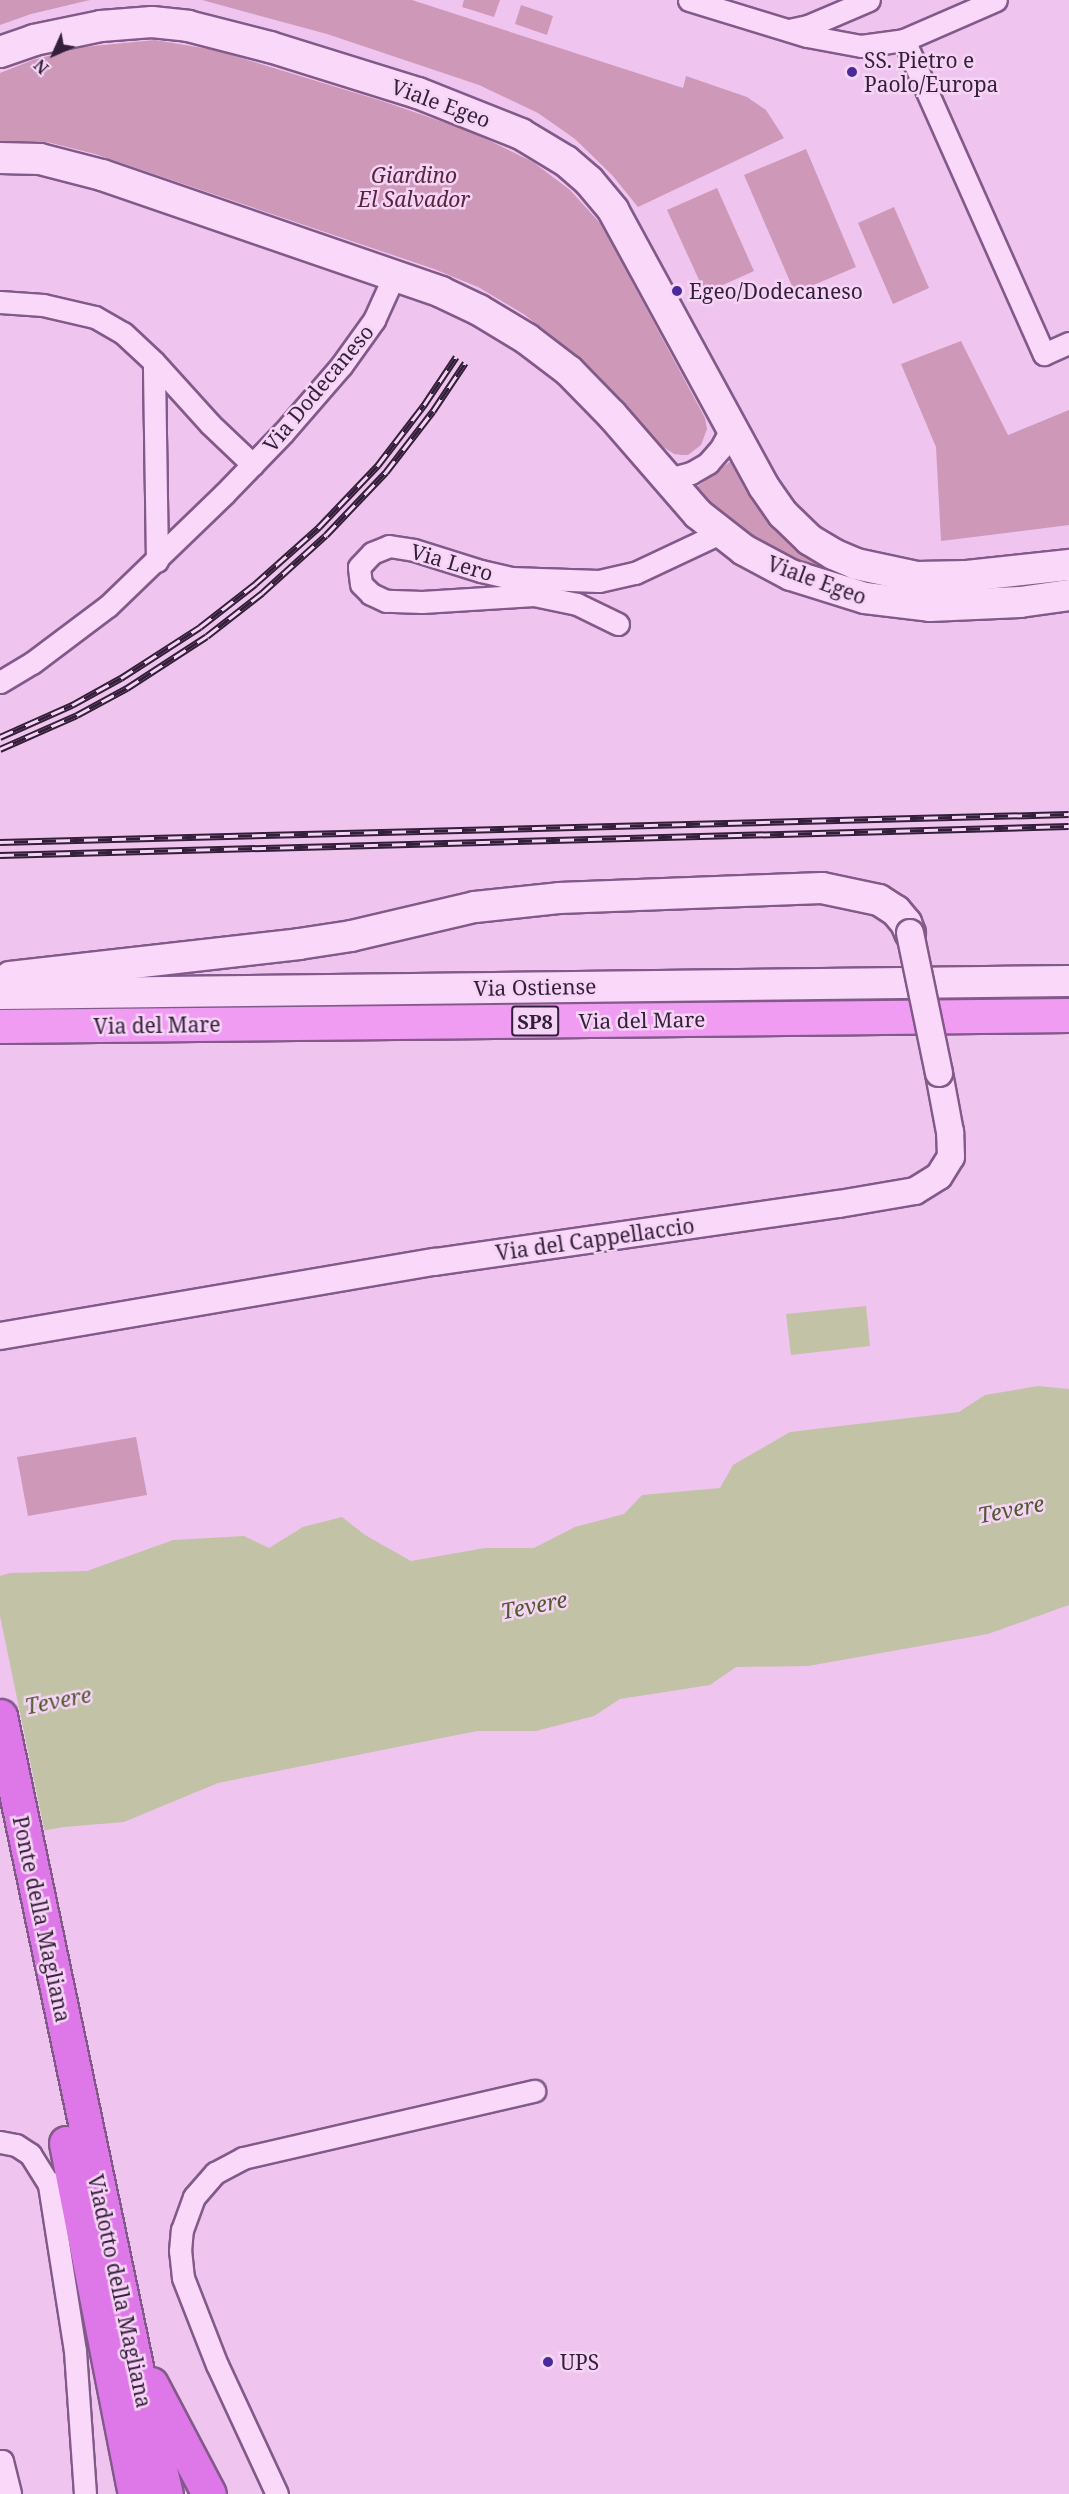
<!DOCTYPE html>
<style>
body{margin:0}
#map{position:relative;width:1069px;height:2494px;overflow:hidden;background:#efc5ef;font-family:"Noto Serif",serif}
div>[style]{position:absolute}
.green>*{inset:0;background:#ce98b8}
.water>*{inset:0;background:#c2c2a6}
.pier>*{inset:0;background:#efc5ef}
.roads{filter:drop-shadow(2px 0 #825a8a) drop-shadow(-2px 0 #825a8a) drop-shadow(0 2px #825a8a) drop-shadow(0 -2px #825a8a)}
.minor>*{height:21px;margin:-10.5px;padding:0 10.5px;transform-origin:10.5px;border-radius:10.5px;background:#f9d8f9}
.tertiary>*{height:26px;margin:-13px;padding:0 13px;transform-origin:13px;border-radius:13px;background:#f9d8f9}
.secondary>*{height:30px;margin:-15px;padding:0 15px;transform-origin:15px;border-radius:15px;background:#f9d8f9}
.primary>*{height:33px;margin:-16.5px;padding:0 16.5px;transform-origin:16.5px;border-radius:16.5px;background:#f19cf3}
.trunk>*{height:33px;margin:-16.5px;padding:0 16.5px;transform-origin:16.5px;border-radius:16.5px;background:#de78e9}
.rail>*{height:7px;margin-top:-3.5px;transform-origin:0;background:repeating-linear-gradient(90deg,#f6d4f6 0 14px,#341f3a 0 28px);box-sizing:border-box;border-block:2px solid #341f3a}
.bridges{filter:drop-shadow(2px 0 #825a8a) drop-shadow(-2px 0 #825a8a) drop-shadow(0 2px #825a8a) drop-shadow(0 -2px #825a8a)}
.tertiary-bridge>*{height:26px;margin:-13px;padding:0 13px;transform-origin:13px;border-radius:13px;background:#f9d8f9}
.dots>*{width:16px;height:16px;translate:-50% -50%;box-sizing:border-box;border:3px solid #f6d4f6;border-radius:50%}
span{translate:-50% -50%;white-space:nowrap;text-align:center;line-height:1.15;-webkit-text-stroke:5px #f6d4f6;paint-order:stroke}
.shield-label span{padding:2px 4px;background:#f6d4f6;border:2px solid;border-radius:4px;-webkit-text-stroke-width:0}
.shield-label{font-size:20px;color:#341f3a;font-weight:700}
.poi-label{font-size:21px;color:#341f3a}
.left{translate:0 -50%;text-align:left}
.street-label{font-size:21px;color:#341f3a}
.park-label{font-size:21px;color:#57253c;font-style:italic}
.water-label{font-size:22px;color:#505a2e;font-style:italic}
.north{position:absolute;left:24px;top:24px;width:60px;height:60px;-webkit-text-stroke:4px #f6d4f6;paint-order:stroke;rotate:225deg;font-size:16px;font-weight:700;line-height:24px;text-align:center;color:#341f3a}
.north::after{content:'';display:block;margin:auto;width:21px;height:27px;background:#341f3a;clip-path:polygon(50% 0,100% 100%,50% 72%,0 100%)}
</style>
<div id="map">
<div class="green">
<div style="clip-path:polygon(0 0,90px 0,31px 14px,0 25px)"></div>
<div style="clip-path:polygon(202px 0,412px 0,683px 88px,686px 76px,747px 97px,766px 110px,784px 138px,638px 207px,612px 175px,575px 139px,538px 113px,479px 85px,327px 34px)"></div>
<div style="clip-path:polygon(464px 0,500px 0,494px 17px,462px 7px)"></div>
<div style="clip-path:polygon(521px 5px,553px 16px,547px 35px,515px 24px)"></div>
<div style="clip-path:polygon(155px 40px,215px 50px,382px 101px,472px 132px,533px 162px,570px 190px,600px 223px,608px 237px,705px 418px,707px 429px,701px 445px,688px 455px,682px 455px,674px 454px,659px 444px,582px 360px,525px 315px,478px 287px,434px 269px,95px 154px,47px 142px,0 141px,0 73px,33px 60px,83px 47px)"></div>
<div style="clip-path:polygon(806px 149px,856px 267px,795px 293px,744px 175px)"></div>
<div style="clip-path:polygon(717px 188px,754px 271px,705px 293px,667px 210px)"></div>
<div style="clip-path:polygon(894px 207px,929px 288px,893px 304px,858px 223px)"></div>
<div style="clip-path:polygon(961px 341px,1008px 435px,1069px 410px,1069px 525px,941px 541px,936px 447px,901px 364px)"></div>
<div style="clip-path:polygon(732px 460px,748px 486px,871px 581px,870px 587px,821px 573px,748px 538px,693px 490px)"></div>
<div style="clip-path:polygon(136px 1437px,147px 1495px,28px 1516px,17px 1457px)"></div>
</div>
<div class="water">
<div style="clip-path:polygon(866px 1306px,870px 1346px,791px 1355px,786px 1314px)"></div>
<div style="clip-path:polygon(1038px 1386px,1069px 1389px,1069px 1605px,988px 1634px,808px 1666px,736px 1667px,710px 1685px,620px 1699px,594px 1716px,536px 1731px,477px 1731px,218px 1783px,124px 1822px,64px 1827px,0 1838px,0 1576px,10px 1573px,87px 1571px,173px 1540px,244px 1536px,269px 1548px,303px 1527px,342px 1517px,365px 1535px,411px 1561px,485px 1548px,534px 1548px,575px 1527px,624px 1514px,642px 1495px,720px 1488px,733px 1465px,790px 1432px,959px 1412px,985px 1395px)"></div>
</div>
<div class="pier">
<div style="clip-path:polygon(0 1616px,45px 1833px,0 1841px)"></div>
</div>
<div class="roads">
<div class="minor">
<div style="left:689px;top:0;width:123px;rotate:17deg"></div>
<div style="left:807px;top:36px;width:55px;rotate:10.5deg"></div>
<div style="left:861px;top:46px;width:43px;rotate:-7.9deg"></div>
<div style="left:904px;top:40px;width:100px;rotate:-23.5deg"></div>
<div style="left:789px;top:30px;width:19px;rotate:-12deg"></div>
<div style="left:808px;top:26px;width:66px;rotate:-23.1deg"></div>
<div style="left:904px;top:40px;width:344px;rotate:66deg"></div>
<div style="left:1044px;top:354px;width:27px;rotate:-24deg"></div>
<div style="left:0;top:302px;width:43px;rotate:4deg"></div>
<div style="left:43px;top:305px;width:53px;rotate:13deg"></div>
<div style="left:95px;top:317px;width:32px;rotate:30deg"></div>
<div style="left:123px;top:333px;width:42px;rotate:43.1deg"></div>
<div style="left:665px;top:480px;width:27px;rotate:-15deg"></div>
<div style="left:691px;top:473px;width:20px;rotate:-30deg"></div>
<div style="left:708px;top:463px;width:20px;rotate:-49deg"></div>
<div style="left:721px;top:448px;width:21px;rotate:-62deg"></div>
<div style="left:157px;top:561px;width:199px;rotate:-90.9deg"></div>
<div style="left:154px;top:362px;width:84px;rotate:47.9deg"></div>
<div style="left:210px;top:424px;width:59px;rotate:43.6deg"></div>
<div style="left:618px;top:624px;width:46px;rotate:-154deg"></div>
<div style="left:577px;top:604px;width:44px;rotate:-168.2deg"></div>
<div style="left:534px;top:595px;width:112px;rotate:176.4deg"></div>
<div style="left:422px;top:602px;width:36px;rotate:-178deg"></div>
<div style="left:386px;top:601px;width:17px;rotate:-155deg"></div>
<div style="left:371px;top:594px;width:14px;rotate:-135deg"></div>
<div style="left:361px;top:584px;width:17px;rotate:-97deg"></div>
<div style="left:359px;top:567px;width:19px;rotate:-47deg"></div>
<div style="left:372px;top:553px;width:18px;rotate:-22deg"></div>
<div style="left:389px;top:546px;width:25px;rotate:9deg"></div>
<div style="left:414px;top:550px;width:70px;rotate:17.4deg"></div>
<div style="left:481px;top:571px;width:31px;rotate:13deg"></div>
<div style="left:511px;top:578px;width:88px;rotate:2deg"></div>
<div style="left:599px;top:581px;width:37px;rotate:-13deg"></div>
<div style="left:635px;top:573px;width:94px;rotate:-25.2deg"></div>
<div style="left:0;top:682px;width:37px;rotate:-31deg"></div>
<div style="left:32px;top:663px;width:95px;rotate:-36.9deg"></div>
<div style="left:108px;top:606px;width:161px;rotate:-44deg"></div>
<div style="left:224px;top:494px;width:85px;rotate:-46deg"></div>
<div style="left:283px;top:433px;width:89px;rotate:-49.1deg"></div>
<div style="left:341px;top:366px;width:57px;rotate:-54.3deg"></div>
<div style="left:374px;top:320px;width:48px;rotate:-65.6deg"></div>
<div style="left:0;top:2142px;width:16px;rotate:11deg"></div>
<div style="left:16px;top:2145px;width:17px;rotate:33deg"></div>
<div style="left:30px;top:2154px;width:36px;rotate:58deg"></div>
<div style="left:49px;top:2185px;width:14px;rotate:-12deg"></div>
<div style="left:49px;top:2185px;width:168px;rotate:81.1deg"></div>
<div style="left:75px;top:2351px;width:143px;rotate:86deg"></div>
<div style="left:0;top:2461px;width:2px"></div>
<div style="left:2px;top:2461px;width:34px;rotate:76deg"></div>
<div style="left:277px;top:2494px;width:142px;rotate:-114.9deg"></div>
<div style="left:217px;top:2365px;width:93px;rotate:-111.3deg"></div>
<div style="left:183px;top:2278px;width:27px;rotate:-96deg"></div>
<div style="left:180px;top:2251px;width:21px;rotate:-85deg"></div>
<div style="left:182px;top:2230px;width:35px;rotate:-70deg"></div>
<div style="left:194px;top:2197px;width:32px;rotate:-49deg"></div>
<div style="left:215px;top:2173px;width:32px;rotate:-28deg"></div>
<div style="left:243px;top:2158px;width:299px;rotate:-13deg"></div>
</div>
<div class="tertiary">
<div style="left:0;top:1336px;width:441px;rotate:-9.7deg"></div>
<div style="left:435px;top:1262px;width:408px;rotate:-8.2deg"></div>
<div style="left:839px;top:1204px;width:77px;rotate:-9.7deg"></div>
<div style="left:915px;top:1191px;width:28px;rotate:-32deg"></div>
<div style="left:939px;top:1176px;width:22px;rotate:-58deg"></div>
<div style="left:951px;top:1157px;width:25px;rotate:-92deg"></div>
<div style="left:950px;top:1132px;width:60px;rotate:-100.6deg"></div>
</div>
<div class="secondary">
<div style="left:0;top:52px;width:36px;rotate:-19deg"></div>
<div style="left:34px;top:40px;width:68px;rotate:-11.8deg"></div>
<div style="left:101px;top:26px;width:51px;rotate:-4.5deg"></div>
<div style="left:152px;top:22px;width:36px;rotate:6deg"></div>
<div style="left:188px;top:26px;width:85px;rotate:14.4deg"></div>
<div style="left:270px;top:47px;width:155px;rotate:17.3deg"></div>
<div style="left:418px;top:93px;width:111px;rotate:21.7deg"></div>
<div style="left:521px;top:134px;width:52px;rotate:31deg"></div>
<div style="left:566px;top:161px;width:30px;rotate:41deg"></div>
<div style="left:589px;top:181px;width:38px;rotate:50deg"></div>
<div style="left:613px;top:210px;width:315px;rotate:61.4deg"></div>
<div style="left:764px;top:487px;width:33px;rotate:55deg"></div>
<div style="left:783px;top:514px;width:37px;rotate:44deg"></div>
<div style="left:810px;top:540px;width:27px;rotate:31deg"></div>
<div style="left:833px;top:554px;width:25px;rotate:23deg"></div>
<div style="left:856px;top:564px;width:62px;rotate:12deg"></div>
<div style="left:917px;top:577px;width:50px;rotate:-1.1deg"></div>
<div style="left:967px;top:576px;width:103px;rotate:-6.2deg"></div>
<div style="left:0;top:158px;width:40px;rotate:1.4deg"></div>
<div style="left:40px;top:159px;width:64px;rotate:14.5deg"></div>
<div style="left:102px;top:175px;width:359px;rotate:19deg"></div>
<div style="left:441px;top:292px;width:42px;rotate:25.3deg"></div>
<div style="left:479px;top:310px;width:56px;rotate:31.1deg"></div>
<div style="left:527px;top:339px;width:53px;rotate:37.3deg"></div>
<div style="left:569px;top:371px;width:62px;rotate:45.7deg"></div>
<div style="left:612px;top:415px;width:131px;rotate:49deg"></div>
<div style="left:698px;top:514px;width:58px;rotate:38deg"></div>
<div style="left:744px;top:550px;width:53px;rotate:28deg"></div>
<div style="left:791px;top:575px;width:77px;rotate:17.3deg"></div>
<div style="left:865px;top:598px;width:65px;rotate:7deg"></div>
<div style="left:930px;top:606px;width:90px;rotate:-2.5deg"></div>
<div style="left:1020px;top:602px;width:49px;rotate:-8.1deg"></div>
<div style="left:10px;top:977px;width:291px;rotate:-6.5deg"></div>
<div style="left:299px;top:944px;width:53px;rotate:-8.7deg"></div>
<div style="left:351px;top:936px;width:127px;rotate:-13.2deg"></div>
<div style="left:475px;top:907px;width:84px;rotate:-6.1deg"></div>
<div style="left:559px;top:898px;width:263px;rotate:-2.2deg"></div>
<div style="left:822px;top:888px;width:58px;rotate:11.9deg"></div>
<div style="left:879px;top:900px;width:20px;rotate:33deg"></div>
<div style="left:896px;top:911px;width:16px;rotate:50deg"></div>
<div style="left:906px;top:923px;width:11px;rotate:68deg"></div>
<div style="left:0;top:994px;width:1069px;rotate:-0.7deg"></div>
</div>
<div class="primary">
<div style="left:0;top:1026px;width:1069px;rotate:-0.59deg"></div>
</div>
<div class="trunk">
<div style="left:0;top:1716px;width:679px;rotate:78.19deg"></div>
<div style="left:139px;top:2381px;width:116px;rotate:76.6deg"></div>
<div style="left:66px;top:2143px;width:358px;rotate:78.9deg"></div>
<div style="left:151px;top:2384px;width:124px;rotate:62.2deg"></div>
</div>
</div>
<div class="rail">
<div style="left:0;top:737px;width:79px;rotate:-24deg"></div>
<div style="left:72px;top:705px;width:56px;rotate:-28.9deg"></div>
<div style="left:121px;top:678px;width:94px;rotate:-32.8deg"></div>
<div style="left:200px;top:627px;width:70px;rotate:-38deg"></div>
<div style="left:255px;top:584px;width:86px;rotate:-41.7deg"></div>
<div style="left:319px;top:527px;width:86px;rotate:-46.4deg"></div>
<div style="left:378px;top:465px;width:76px;rotate:-52.5deg"></div>
<div style="left:424px;top:405px;width:58px;rotate:-56.3deg"></div>
<div style="left:0;top:749px;width:84px;rotate:-23.8deg"></div>
<div style="left:77px;top:715px;width:57px;rotate:-28.4deg"></div>
<div style="left:127px;top:688px;width:95px;rotate:-33deg"></div>
<div style="left:207px;top:636px;width:70px;rotate:-38deg"></div>
<div style="left:262px;top:593px;width:86px;rotate:-42.2deg"></div>
<div style="left:326px;top:535px;width:87px;rotate:-46.4deg"></div>
<div style="left:386px;top:472px;width:77px;rotate:-52.4deg"></div>
<div style="left:433px;top:411px;width:58px;rotate:-56.3deg"></div>
<div style="left:0;top:842px;width:1069px;rotate:-1.5deg"></div>
<div style="left:0;top:855px;width:1069px;rotate:-1.55deg"></div>
</div>
<div class="bridges">
<div class="tertiary-bridge">
<div style="left:910px;top:933px;width:143px;rotate:78.3deg"></div>
</div>
</div>
<div class="dots">
<div style="left:852px;top:72px;background:#4a299b"></div>
<div style="left:677px;top:291px;background:#4a299b"></div>
<div style="left:548px;top:2362px;background:#4a299b"></div>
</div>
<div class="shield-label">
<span style="left:535px;top:1021px">SP8</span>
</div>
<div class="poi-label">
<span class="left" style="left:864px;top:72px">SS. Pietro e<br>Paolo/Europa</span>
<span class="left" style="left:689px;top:291px">Egeo/Dodecaneso</span>
<span class="left" style="left:560px;top:2362px">UPS</span>
</div>
<div class="street-label">
<span style="left:441px;top:103px;rotate:20deg">Viale Egeo</span>
<span style="left:318px;top:388px;rotate:-50deg">Via Dodecaneso</span>
<span style="left:452px;top:562px;rotate:16deg">Via Lero</span>
<span style="left:817px;top:580px;rotate:20deg">Viale Egeo</span>
<span style="left:535px;top:987px;rotate:-1deg">Via Ostiense</span>
<span style="left:642px;top:1020px;rotate:-1deg">Via del Mare</span>
<span style="left:157px;top:1025px;rotate:-1deg">Via del Mare</span>
<span style="left:595px;top:1239px;rotate:-8deg">Via del Cappellaccio</span>
<span style="left:42px;top:1919px;rotate:78deg">Ponte della Magliana</span>
<span style="left:120px;top:2291px;rotate:78deg">Viadotto della Magliana</span>
</div>
<div class="park-label">
<span style="left:414px;top:187px">Giardino<br>El Salvador</span>
</div>
<div class="water-label">
<span style="left:1011px;top:1509px;rotate:-11deg">Tevere</span>
<span style="left:534px;top:1605px;rotate:-11deg">Tevere</span>
<span style="left:58px;top:1700px;rotate:-11deg">Tevere</span>
</div>
<div class="north">N</div>
</div>
